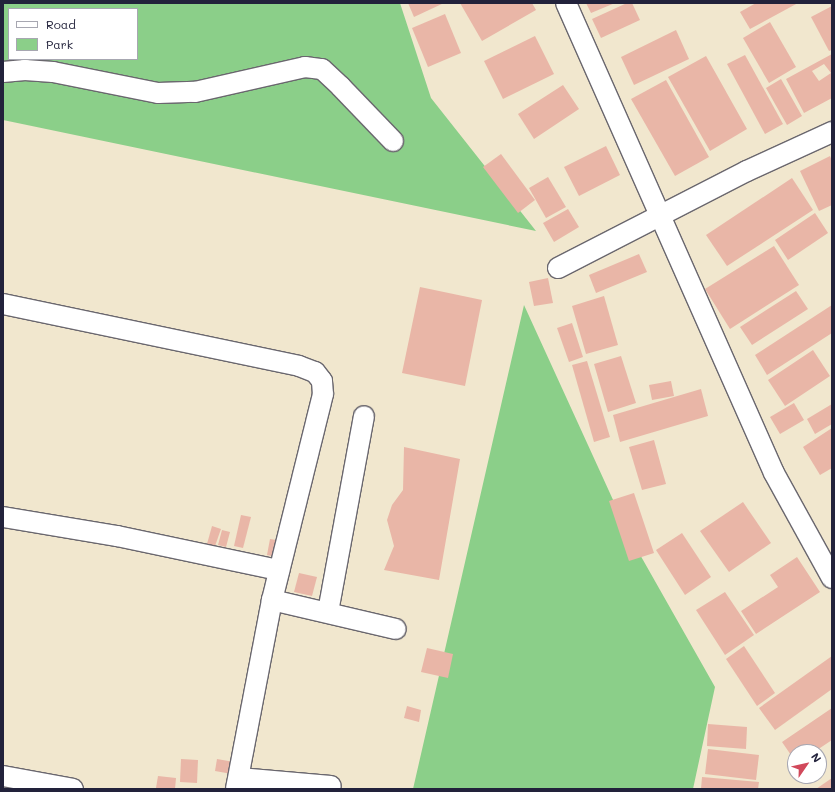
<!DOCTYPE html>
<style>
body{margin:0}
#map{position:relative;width:835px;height:792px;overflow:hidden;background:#f1e7ce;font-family:Mali,sans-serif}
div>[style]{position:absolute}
.green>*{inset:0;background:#8bcf89}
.building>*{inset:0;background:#e9b6a7}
.roads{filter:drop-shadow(1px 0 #6a676e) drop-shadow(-1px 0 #6a676e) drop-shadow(0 1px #6a676e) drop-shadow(0 -1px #6a676e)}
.minor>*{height:20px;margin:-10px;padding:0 10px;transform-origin:10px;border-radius:10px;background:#fff}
span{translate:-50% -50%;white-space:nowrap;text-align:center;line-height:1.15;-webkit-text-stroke:3.5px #fff;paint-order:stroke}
.frame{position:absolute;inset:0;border:4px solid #22223b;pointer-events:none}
.legend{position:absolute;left:8px;top:8px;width:130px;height:52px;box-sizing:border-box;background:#fff;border:1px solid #a7a7b1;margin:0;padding:5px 7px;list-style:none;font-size:12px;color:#22223b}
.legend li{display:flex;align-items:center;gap:8px;height:20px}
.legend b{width:20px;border:1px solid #a7a7b1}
.north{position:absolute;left:787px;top:744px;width:40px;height:40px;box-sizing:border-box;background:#fff;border:1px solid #a7a7b1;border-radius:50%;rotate:56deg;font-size:11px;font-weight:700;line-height:16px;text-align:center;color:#22223b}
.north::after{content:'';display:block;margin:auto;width:14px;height:18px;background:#d1495b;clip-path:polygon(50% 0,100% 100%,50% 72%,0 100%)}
</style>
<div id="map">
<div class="green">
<div style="clip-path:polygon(evenodd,3px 3px,400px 3px,431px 98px,536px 231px,3px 120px,3px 3px,9px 9px,137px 9px,137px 59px,9px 59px,9px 9px)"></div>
<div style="clip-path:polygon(524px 305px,630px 537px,715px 687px,693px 789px,413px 789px)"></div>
</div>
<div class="building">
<div style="clip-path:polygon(408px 3px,444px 3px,414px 17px)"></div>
<div style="clip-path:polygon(460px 3px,532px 3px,536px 10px,482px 41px)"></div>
<div style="clip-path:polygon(586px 3px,615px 3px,591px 13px)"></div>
<div style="clip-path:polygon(627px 3px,632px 3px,640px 20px,601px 38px,592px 19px)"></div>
<div style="clip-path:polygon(756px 3px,798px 3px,750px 29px,740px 12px)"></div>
<div style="clip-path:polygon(832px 6px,832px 50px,829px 51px,811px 17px)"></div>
<div style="clip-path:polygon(445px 14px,461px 53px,428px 67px,412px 28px)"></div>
<div style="clip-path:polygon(770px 22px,796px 67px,769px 83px,743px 38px)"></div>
<div style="clip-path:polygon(676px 30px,689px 59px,634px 85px,621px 57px)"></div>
<div style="clip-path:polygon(535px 36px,554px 74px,503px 99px,484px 61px)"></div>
<div style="clip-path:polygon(evenodd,832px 54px,832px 98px,804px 113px,786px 79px,832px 54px,824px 64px,831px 73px,819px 81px,812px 71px,824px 64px)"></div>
<div style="clip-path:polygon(745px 55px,783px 124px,765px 134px,727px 64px)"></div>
<div style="clip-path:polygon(706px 56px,747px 129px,710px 151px,668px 77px)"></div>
<div style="clip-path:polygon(781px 79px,802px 116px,787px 125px,766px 88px)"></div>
<div style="clip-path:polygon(666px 80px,709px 157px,675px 176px,631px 99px)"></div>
<div style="clip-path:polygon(563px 85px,579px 109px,534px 139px,518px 114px)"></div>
<div style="clip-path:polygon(606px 146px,620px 175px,579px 196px,564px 167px)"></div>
<div style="clip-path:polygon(501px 154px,535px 200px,518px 213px,483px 167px)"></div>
<div style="clip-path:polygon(830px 156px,832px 161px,832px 205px,819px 211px,800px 171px)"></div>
<div style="clip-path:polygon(548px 177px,566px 207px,546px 218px,529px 188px)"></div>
<div style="clip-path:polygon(792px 178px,813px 210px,727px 266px,706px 235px)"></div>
<div style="clip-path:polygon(568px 209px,579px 227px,554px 242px,543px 223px)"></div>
<div style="clip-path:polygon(815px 213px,828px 233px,788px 260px,775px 240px)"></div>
<div style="clip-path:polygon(774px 246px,799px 285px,730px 329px,705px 289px)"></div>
<div style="clip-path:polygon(639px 254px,647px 272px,596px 293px,589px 275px)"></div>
<div style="clip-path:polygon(548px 278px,553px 303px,534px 306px,529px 282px)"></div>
<div style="clip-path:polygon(420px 287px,482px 300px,465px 386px,402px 373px)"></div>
<div style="clip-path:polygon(796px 291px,808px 309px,752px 345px,740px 327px)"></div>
<div style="clip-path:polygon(604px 296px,618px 345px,586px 354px,572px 306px)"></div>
<div style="clip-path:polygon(832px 305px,832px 333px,767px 375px,755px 355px)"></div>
<div style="clip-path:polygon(572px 323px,583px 357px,569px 362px,557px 328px)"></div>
<div style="clip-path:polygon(813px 350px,830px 376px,785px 406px,768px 380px)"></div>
<div style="clip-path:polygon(621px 356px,636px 403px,608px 412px,594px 364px)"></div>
<div style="clip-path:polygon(587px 361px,610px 437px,594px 442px,572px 365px)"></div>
<div style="clip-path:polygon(671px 381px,674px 396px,652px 400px,649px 385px)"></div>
<div style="clip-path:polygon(701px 389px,708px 416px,620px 442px,613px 415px)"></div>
<div style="clip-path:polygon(794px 403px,804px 420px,780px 434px,770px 417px)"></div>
<div style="clip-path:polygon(832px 404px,832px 424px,815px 434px,807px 419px)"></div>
<div style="clip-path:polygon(832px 428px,832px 468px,820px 475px,803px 447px)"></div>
<div style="clip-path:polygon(654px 440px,666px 484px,642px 490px,629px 447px)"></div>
<div style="clip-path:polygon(404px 447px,460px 459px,439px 580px,384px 570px,394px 546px,387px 520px,392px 505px,403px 490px)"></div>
<div style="clip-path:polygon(634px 493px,654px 553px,629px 561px,609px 501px)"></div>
<div style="clip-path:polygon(743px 502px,771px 543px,729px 572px,700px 531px)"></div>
<div style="clip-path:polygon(241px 515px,251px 517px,243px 548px,234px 546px)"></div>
<div style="clip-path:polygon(212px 526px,221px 529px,215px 546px,207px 544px)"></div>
<div style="clip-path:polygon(222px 530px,230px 532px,226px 547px,218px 545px)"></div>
<div style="clip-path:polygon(682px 533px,711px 577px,685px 595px,656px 550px)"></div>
<div style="clip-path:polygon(270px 539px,276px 540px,272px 556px,267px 555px)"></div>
<div style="clip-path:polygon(797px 557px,820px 592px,756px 634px,741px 611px,778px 587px,770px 575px)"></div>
<div style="clip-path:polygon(299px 573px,317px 577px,312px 596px,294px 592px)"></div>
<div style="clip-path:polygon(725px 592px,754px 635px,725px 655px,696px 610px)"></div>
<div style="clip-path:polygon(744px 646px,775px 693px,757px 706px,726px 659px)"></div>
<div style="clip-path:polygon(427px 648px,453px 654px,448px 678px,421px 672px)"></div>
<div style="clip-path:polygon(832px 656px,832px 689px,775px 730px,759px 708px)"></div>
<div style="clip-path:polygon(407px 706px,421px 710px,419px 722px,404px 718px)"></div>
<div style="clip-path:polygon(832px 708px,832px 740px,814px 752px,795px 752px,795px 761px,782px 742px)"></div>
<div style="clip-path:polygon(708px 724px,747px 727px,746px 749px,707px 746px)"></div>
<div style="clip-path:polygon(708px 749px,759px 755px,756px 780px,705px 774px)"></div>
<div style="clip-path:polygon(181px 759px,198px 760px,197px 783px,180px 782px)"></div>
<div style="clip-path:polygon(217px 759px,234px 762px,232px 774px,215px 771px)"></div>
<div style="clip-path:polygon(158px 776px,176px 778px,175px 789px,156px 788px)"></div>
<div style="clip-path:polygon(702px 777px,759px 782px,758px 789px,701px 789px)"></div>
<div style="clip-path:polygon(832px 778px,832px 789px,816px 789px)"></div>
</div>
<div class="roads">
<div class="minor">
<div style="left:566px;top:3px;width:514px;rotate:66.13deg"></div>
<div style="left:774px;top:473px;width:120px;rotate:61.1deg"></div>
<div style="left:3px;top:72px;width:22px;rotate:-5deg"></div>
<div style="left:25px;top:70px;width:28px;rotate:4deg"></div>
<div style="left:53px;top:72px;width:107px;rotate:11.3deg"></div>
<div style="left:158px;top:93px;width:37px;rotate:-2deg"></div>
<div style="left:195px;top:92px;width:113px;rotate:-12.8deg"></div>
<div style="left:305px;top:67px;width:17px;rotate:7deg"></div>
<div style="left:322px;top:69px;width:26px;rotate:43deg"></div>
<div style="left:341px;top:87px;width:75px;rotate:46.1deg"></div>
<div style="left:558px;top:268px;width:212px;rotate:-27.2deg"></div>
<div style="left:747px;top:171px;width:94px;rotate:-24.6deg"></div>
<div style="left:3px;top:304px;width:302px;rotate:11.8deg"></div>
<div style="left:299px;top:366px;width:17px;rotate:21deg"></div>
<div style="left:315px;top:372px;width:11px;rotate:52deg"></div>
<div style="left:322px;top:381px;width:13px;rotate:86deg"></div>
<div style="left:323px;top:394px;width:212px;rotate:103.9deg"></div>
<div style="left:272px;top:600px;width:192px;rotate:100.8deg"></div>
<div style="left:3px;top:517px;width:116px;rotate:9.5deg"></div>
<div style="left:117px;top:536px;width:166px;rotate:11.9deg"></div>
<div style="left:272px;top:600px;width:127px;rotate:13.2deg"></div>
<div style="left:328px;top:612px;width:199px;rotate:-79.6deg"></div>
<div style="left:3px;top:776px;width:71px;rotate:10.5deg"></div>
<div style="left:239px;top:778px;width:92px;rotate:5deg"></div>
</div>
</div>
<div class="frame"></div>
<ul class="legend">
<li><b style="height:5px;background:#fff"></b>Road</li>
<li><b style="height:11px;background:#8bcf89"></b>Park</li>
</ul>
<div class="north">N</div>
</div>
